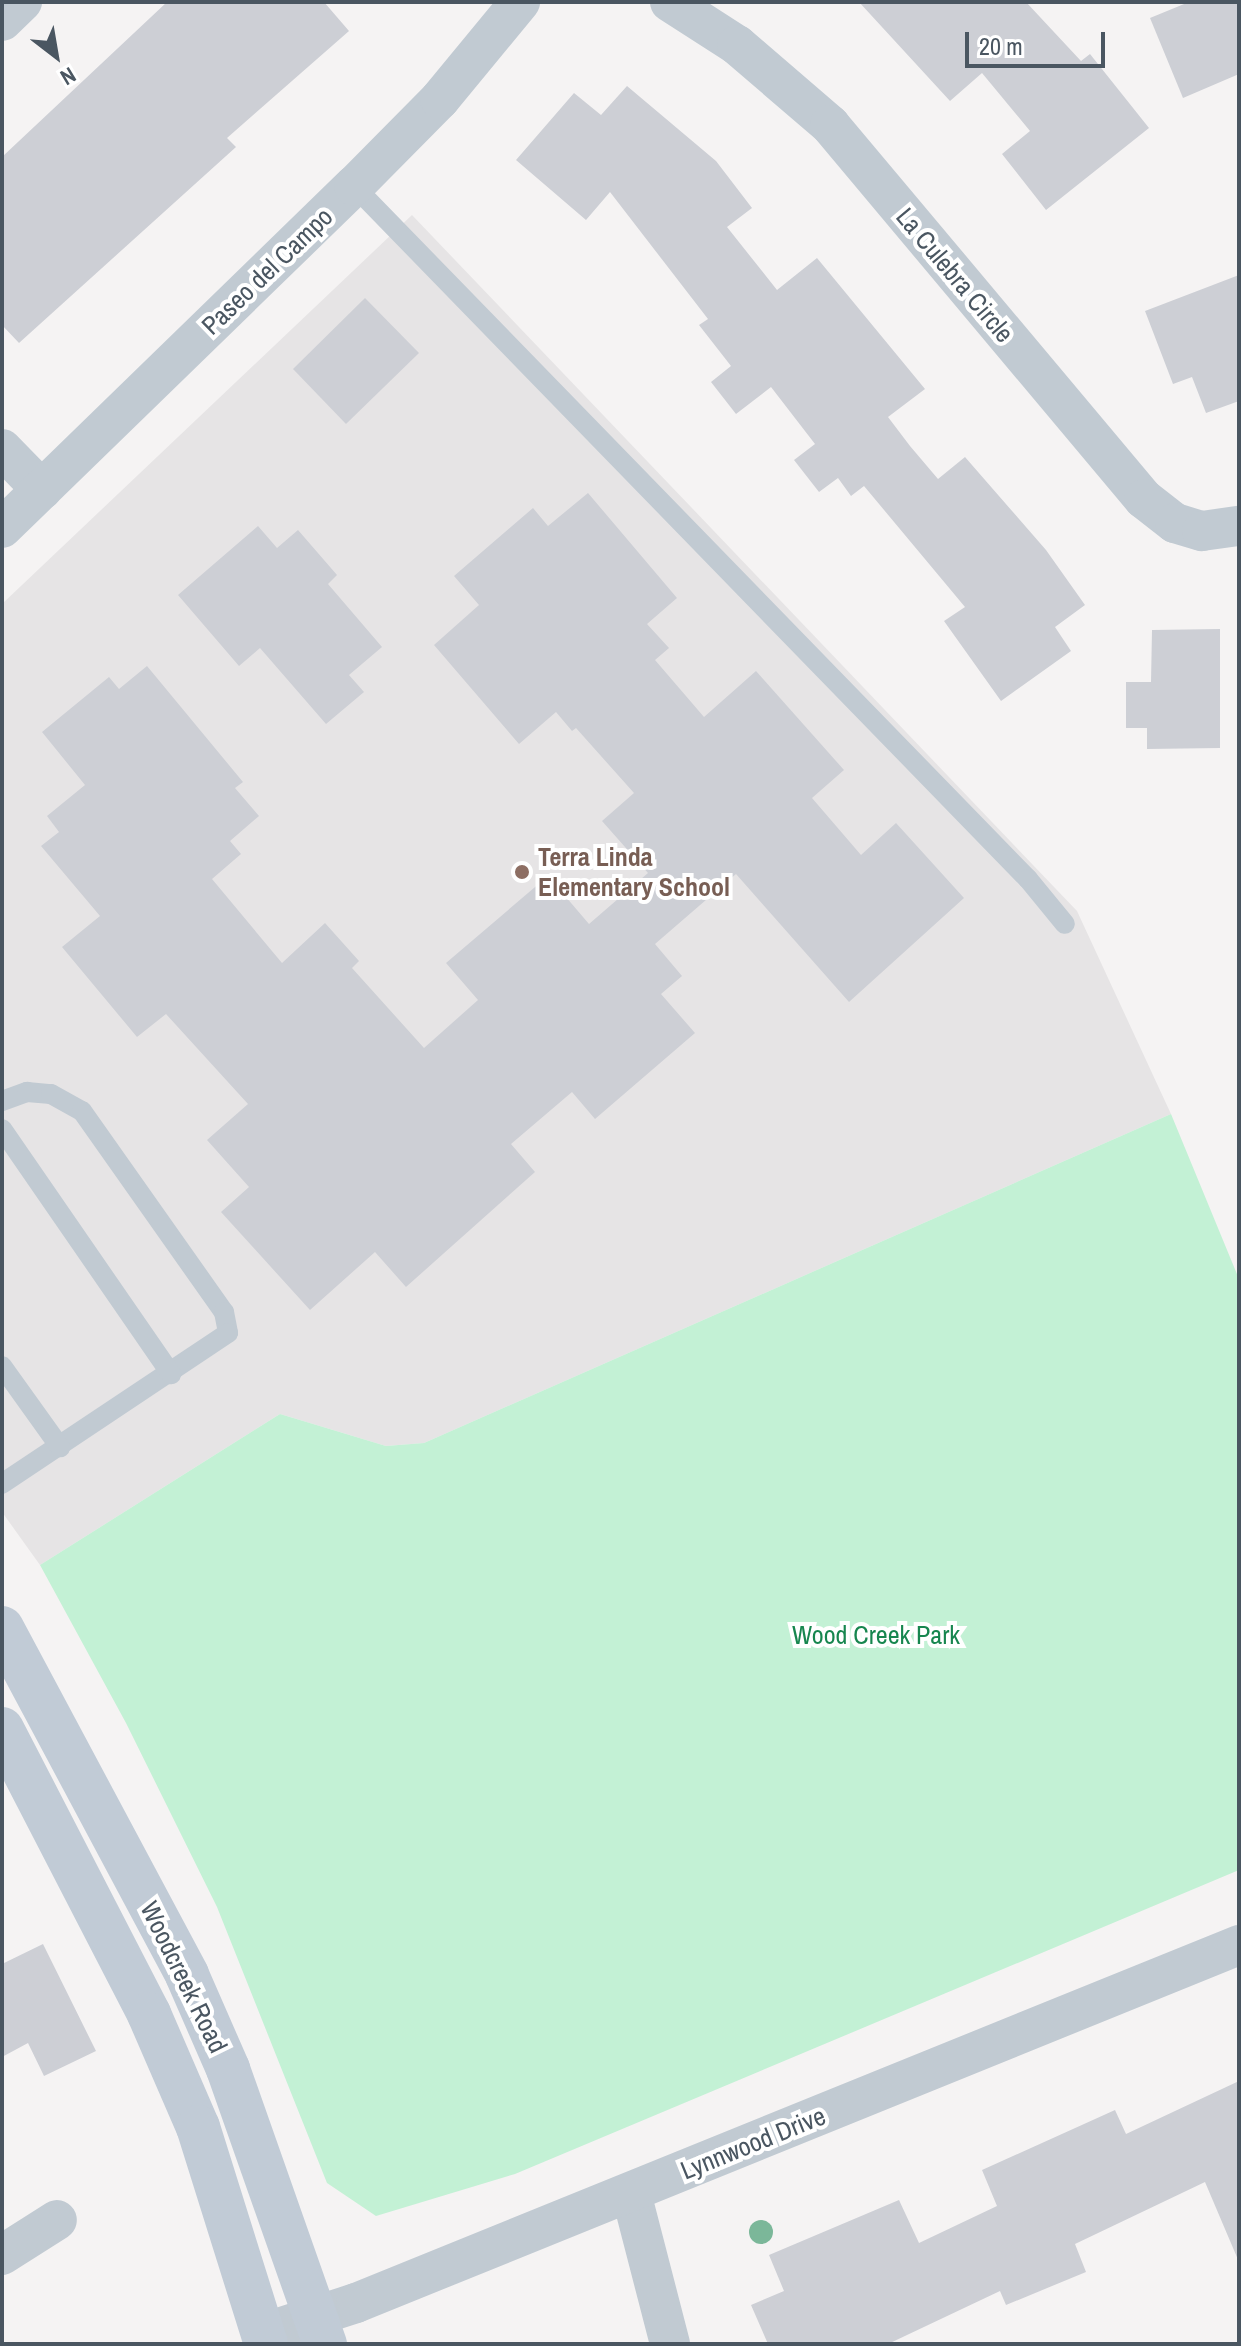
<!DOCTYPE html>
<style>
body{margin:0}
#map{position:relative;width:1241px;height:2346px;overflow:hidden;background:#f5f3f3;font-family:"Archivo Narrow",sans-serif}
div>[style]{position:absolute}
.education>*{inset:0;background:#e6e4e5}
.green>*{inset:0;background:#c3f1d5}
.building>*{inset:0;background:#cdcfd5}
.lane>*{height:20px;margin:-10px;padding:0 10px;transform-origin:10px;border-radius:10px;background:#c1cad2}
.street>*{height:40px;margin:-20px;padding:0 20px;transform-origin:20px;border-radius:20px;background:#c1cad2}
.secondary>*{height:44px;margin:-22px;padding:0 22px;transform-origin:22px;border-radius:22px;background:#c1cbd6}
.trees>*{width:24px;height:24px;margin:-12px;border-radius:50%;background:#7bb799}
.dots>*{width:22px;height:22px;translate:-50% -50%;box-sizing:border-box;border:4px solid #fff;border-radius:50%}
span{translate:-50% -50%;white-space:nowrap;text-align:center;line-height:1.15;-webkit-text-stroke:8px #fff;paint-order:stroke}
.street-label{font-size:26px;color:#4a5661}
.education-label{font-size:26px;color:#785e54;font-weight:700}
.left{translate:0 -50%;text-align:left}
.park-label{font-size:26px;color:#17864f}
.frame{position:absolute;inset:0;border:4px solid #4a5661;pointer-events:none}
.north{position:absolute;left:16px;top:16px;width:80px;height:80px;-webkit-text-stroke:6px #fff;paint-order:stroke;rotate:149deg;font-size:22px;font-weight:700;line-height:32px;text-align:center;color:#4a5661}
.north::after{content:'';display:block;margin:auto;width:28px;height:36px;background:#4a5661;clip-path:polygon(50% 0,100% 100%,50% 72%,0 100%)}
.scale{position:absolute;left:965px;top:32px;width:140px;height:36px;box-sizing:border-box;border:4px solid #4a5661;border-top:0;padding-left:10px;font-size:24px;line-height:28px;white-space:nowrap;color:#4a5661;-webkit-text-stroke:6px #fff;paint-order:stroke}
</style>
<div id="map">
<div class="education">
<div style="clip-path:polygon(412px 215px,1077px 911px,1171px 1114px,424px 1443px,386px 1446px,280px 1414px,40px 1565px,2px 1512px,2px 604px)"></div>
</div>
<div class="green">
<div style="clip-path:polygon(1171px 1114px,1239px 1279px,1239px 1870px,515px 2174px,376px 2216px,327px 2183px,217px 1907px,126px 1723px,40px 1565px,280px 1414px,386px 1446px,424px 1443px)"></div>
</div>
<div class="building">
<div style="clip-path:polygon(167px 2px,324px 2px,349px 31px,227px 138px,236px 147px,19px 343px,2px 325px,2px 157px)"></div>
<div style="clip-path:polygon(859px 2px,1026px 2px,1081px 61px,1090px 54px,1149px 128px,1046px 210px,1002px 154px,1030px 131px,982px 73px,950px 101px)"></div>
<div style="clip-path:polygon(1189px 2px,1239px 2px,1239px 74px,1183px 98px,1150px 18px)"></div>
<div style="clip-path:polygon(627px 86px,716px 161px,752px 208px,727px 227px,777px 290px,817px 258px,925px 389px,888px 417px,910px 446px,938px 479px,965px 457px,1046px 550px,1085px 605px,1055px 627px,1071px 651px,1001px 701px,944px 621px,965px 607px,864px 486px,851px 496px,838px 478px,819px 492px,794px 460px,815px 444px,771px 387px,736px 414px,711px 382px,731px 366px,699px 325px,708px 319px,610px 192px,586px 220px,516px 160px,574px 93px,601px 115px)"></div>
<div style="clip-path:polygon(1239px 275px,1239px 401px,1206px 413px,1192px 377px,1173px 384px,1145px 311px)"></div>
<div style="clip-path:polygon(365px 298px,419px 353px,346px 424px,293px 369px)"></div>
<div style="clip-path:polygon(588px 493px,677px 598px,647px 624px,669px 648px,655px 660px,704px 717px,756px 671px,844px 770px,812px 798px,861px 855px,896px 823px,964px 898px,849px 1002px,736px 874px,655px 944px,682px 976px,661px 994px,695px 1033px,595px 1119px,572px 1092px,511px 1144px,535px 1172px,406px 1287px,375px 1252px,310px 1310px,221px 1212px,249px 1187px,207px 1140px,248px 1104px,166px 1014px,137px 1037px,62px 947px,100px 916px,41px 846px,59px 832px,47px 816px,85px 785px,42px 732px,109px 677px,119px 689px,147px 666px,243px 782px,235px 788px,259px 816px,230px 841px,241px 854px,212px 879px,282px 963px,325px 923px,359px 961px,352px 968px,424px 1048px,478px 1000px,446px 963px,548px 876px,589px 924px,648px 873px,602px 821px,634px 793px,576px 728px,572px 731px,556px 712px,519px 744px,434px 645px,479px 605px,454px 576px,533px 508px,548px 526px)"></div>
<div style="clip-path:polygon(258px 526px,277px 548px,298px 530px,337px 575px,328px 584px,382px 647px,349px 675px,364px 692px,326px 724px,260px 648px,239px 666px,178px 595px)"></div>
<div style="clip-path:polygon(1220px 629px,1220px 748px,1147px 749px,1147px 728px,1126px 728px,1126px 682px,1151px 682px,1152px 630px)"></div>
<div style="clip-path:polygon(43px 1944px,96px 2051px,44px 2076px,28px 2043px,2px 2057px,2px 1964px)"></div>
<div style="clip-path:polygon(1239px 2081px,1239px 2262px,1205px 2182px,1075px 2244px,1086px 2272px,1006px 2305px,1000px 2291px,888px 2344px,768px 2344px,751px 2305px,784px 2291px,769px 2255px,899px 2200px,919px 2243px,997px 2206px,982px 2170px,1115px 2110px,1126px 2134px)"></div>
</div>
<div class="lane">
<div style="left:354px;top:186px;width:967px;rotate:45.8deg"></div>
<div style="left:1028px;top:879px;width:58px;rotate:50.6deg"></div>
<div style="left:2px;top:1101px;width:27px;rotate:-20deg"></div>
<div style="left:27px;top:1092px;width:24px;rotate:5deg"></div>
<div style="left:51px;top:1094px;width:35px;rotate:29deg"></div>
<div style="left:82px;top:1111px;width:246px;rotate:54.8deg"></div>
<div style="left:224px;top:1312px;width:21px;rotate:79deg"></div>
<div style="left:228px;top:1333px;width:272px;rotate:146.3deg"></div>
<div style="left:2px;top:1129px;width:298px;rotate:55.4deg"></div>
<div style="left:2px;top:1366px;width:100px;rotate:54.4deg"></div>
</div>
<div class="street">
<div style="left:670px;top:2px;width:80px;rotate:32.7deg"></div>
<div style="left:737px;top:45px;width:123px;rotate:40.7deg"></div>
<div style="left:830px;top:125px;width:488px;rotate:50deg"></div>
<div style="left:1144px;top:499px;width:39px;rotate:38deg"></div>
<div style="left:1175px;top:523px;width:28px;rotate:17deg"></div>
<div style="left:1202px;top:531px;width:37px;rotate:-8deg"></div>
<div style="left:2px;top:21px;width:28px;rotate:-44deg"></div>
<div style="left:2px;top:449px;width:57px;rotate:45.7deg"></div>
<div style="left:2px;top:528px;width:491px;rotate:-44.2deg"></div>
<div style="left:354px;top:186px;width:122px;rotate:-45.3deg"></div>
<div style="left:440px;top:99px;width:126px;rotate:-50.5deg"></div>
<div style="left:631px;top:2193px;width:156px;rotate:75.5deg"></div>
<div style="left:2px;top:2255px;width:65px;rotate:-32.5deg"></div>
<div style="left:263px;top:2333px;width:98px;rotate:-17.9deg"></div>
<div style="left:356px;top:2303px;width:953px;rotate:-22.07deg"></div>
</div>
<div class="secondary">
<div style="left:2px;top:1628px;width:393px;rotate:61.9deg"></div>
<div style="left:187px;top:1975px;width:103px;rotate:66.4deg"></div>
<div style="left:228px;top:2069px;width:292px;rotate:70.6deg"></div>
<div style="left:2px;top:1729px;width:321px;rotate:62.7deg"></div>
<div style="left:149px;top:2014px;width:123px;rotate:66.6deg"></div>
<div style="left:198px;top:2127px;width:227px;rotate:72.6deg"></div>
</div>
<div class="trees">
<div style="left:761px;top:2232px"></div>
</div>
<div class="dots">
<div style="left:522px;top:872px;background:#8d6e63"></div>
</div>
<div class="street-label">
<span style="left:267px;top:271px;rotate:-44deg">Paseo del Campo</span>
<span style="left:955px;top:275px;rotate:50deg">La Culebra Circle</span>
<span style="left:184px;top:1977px;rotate:64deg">Woodcreek Road</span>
<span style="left:753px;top:2143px;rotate:-22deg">Lynnwood Drive</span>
</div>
<div class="education-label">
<span class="left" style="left:538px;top:872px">Terra Linda<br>Elementary School</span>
</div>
<div class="park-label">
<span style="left:876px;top:1635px">Wood Creek Park</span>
</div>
<div class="frame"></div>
<div class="north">N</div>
<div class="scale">20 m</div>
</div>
